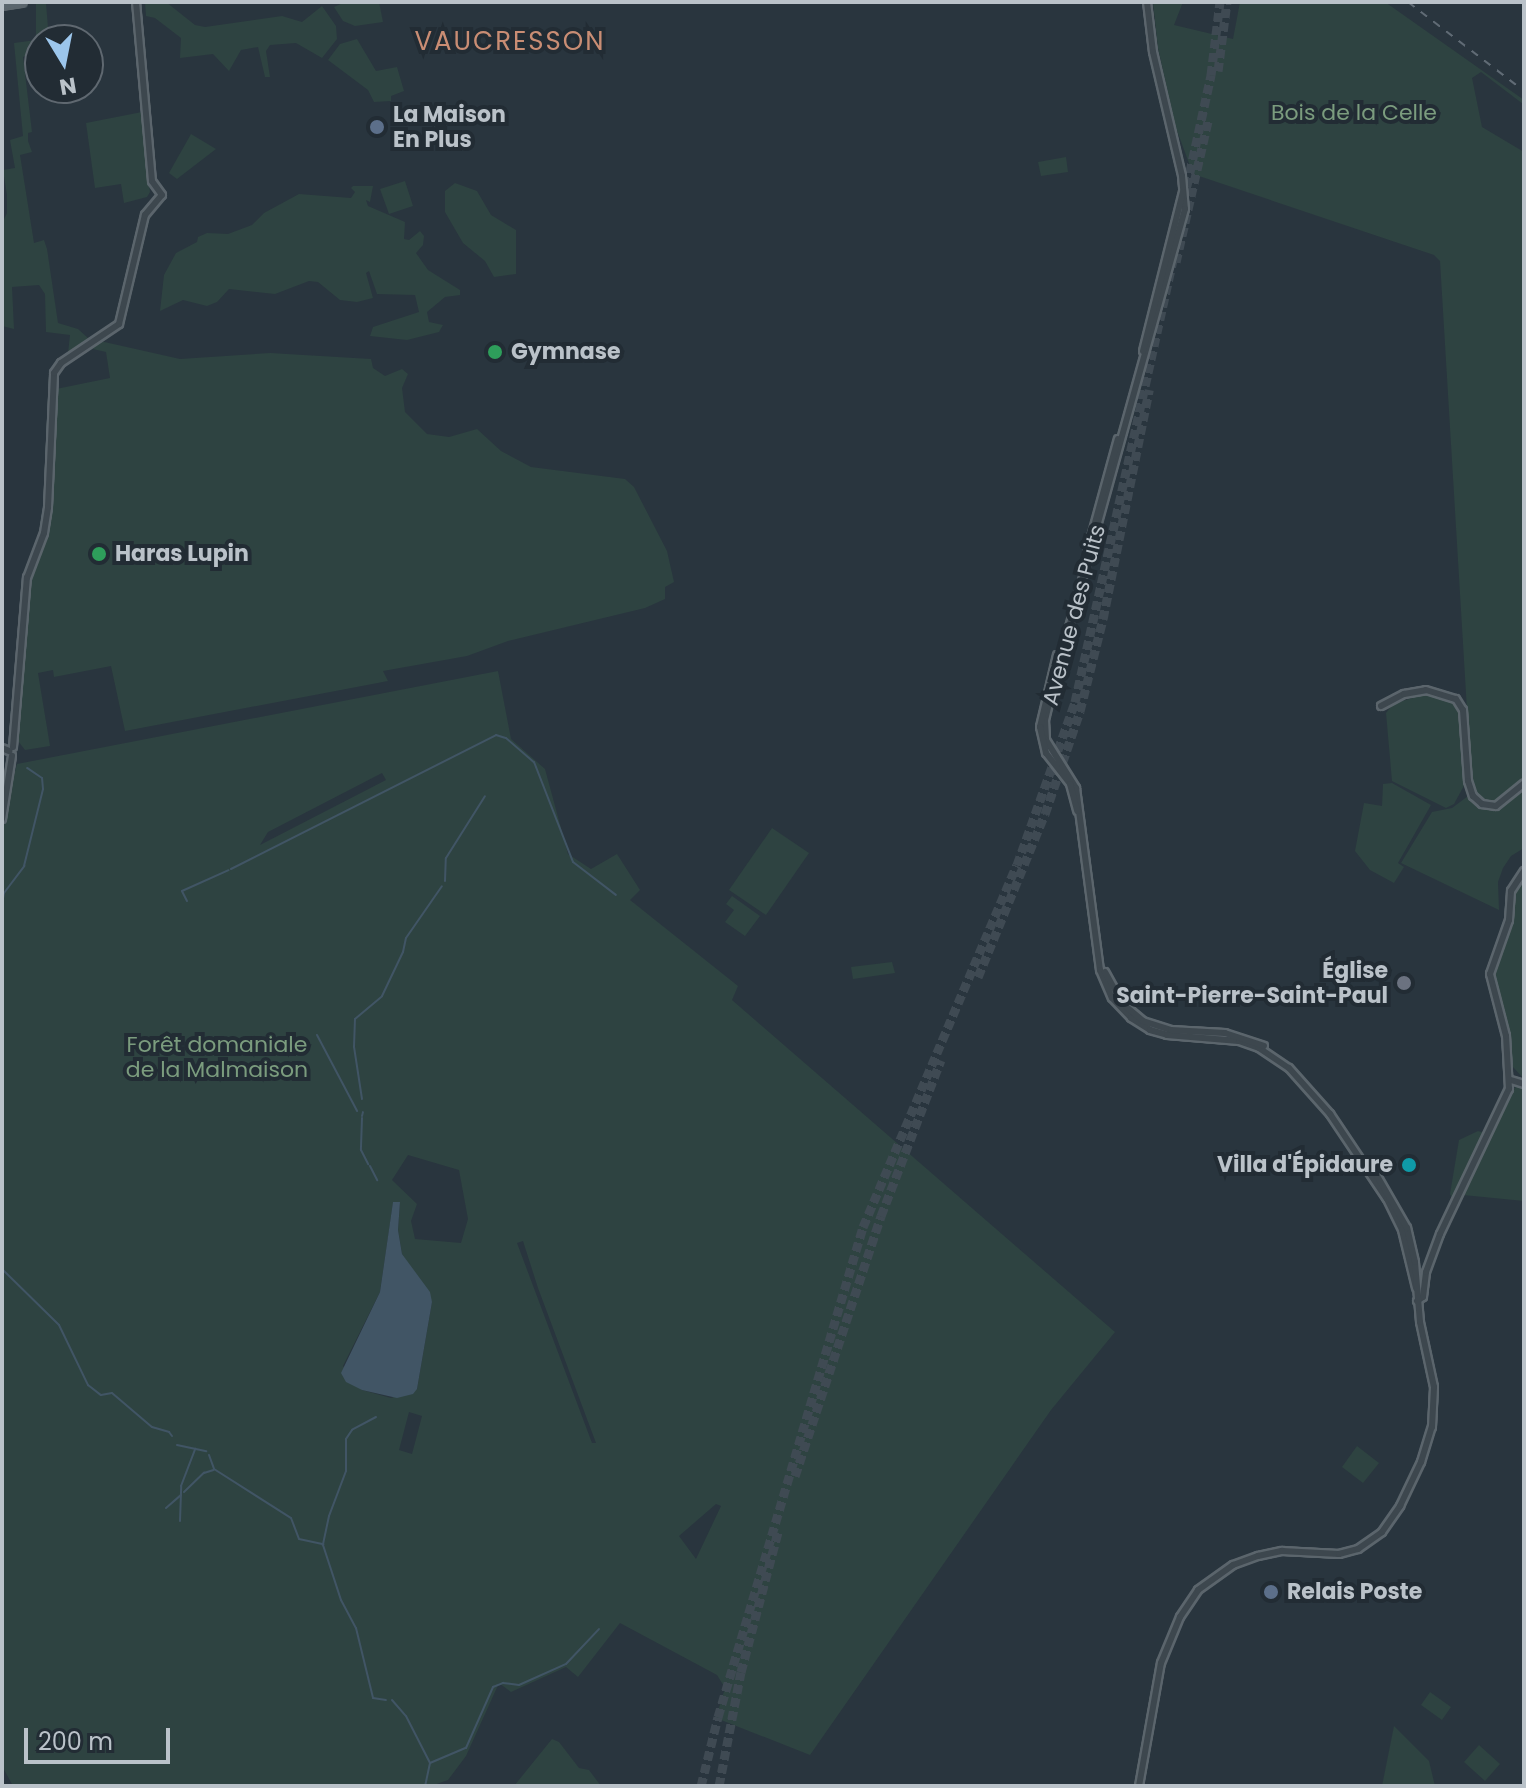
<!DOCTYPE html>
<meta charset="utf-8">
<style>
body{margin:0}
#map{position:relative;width:1526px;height:1788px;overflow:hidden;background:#29353e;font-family:Poppins,sans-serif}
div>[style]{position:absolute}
.green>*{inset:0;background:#2e4341}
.water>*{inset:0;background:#415565}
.stream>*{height:2px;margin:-1px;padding:0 1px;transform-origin:1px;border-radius:1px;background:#415565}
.highway-tunnel>*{height:9px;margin-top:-4.5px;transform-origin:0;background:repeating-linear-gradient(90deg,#3f4a53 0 9px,transparent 0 13.5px)}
.roads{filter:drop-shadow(2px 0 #5b656c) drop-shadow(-2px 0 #5b656c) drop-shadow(0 2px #5b656c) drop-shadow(0 -2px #5b656c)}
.minor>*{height:6px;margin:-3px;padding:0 3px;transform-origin:3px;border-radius:3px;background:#3d474e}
.major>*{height:8px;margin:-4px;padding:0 4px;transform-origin:4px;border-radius:4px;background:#5b666e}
.rail>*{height:2px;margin-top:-1px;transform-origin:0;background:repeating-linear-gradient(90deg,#606b75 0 8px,transparent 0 16px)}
.dots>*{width:22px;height:22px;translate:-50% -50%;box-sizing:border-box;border:4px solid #222c34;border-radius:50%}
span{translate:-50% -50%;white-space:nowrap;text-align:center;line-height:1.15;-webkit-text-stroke:8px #222c34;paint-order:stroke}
.park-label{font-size:22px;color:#7b9c7e}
.poi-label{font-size:22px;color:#bac2c9;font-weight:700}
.left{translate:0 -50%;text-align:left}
.right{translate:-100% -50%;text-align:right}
.street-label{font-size:22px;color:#bac2c9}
.quarter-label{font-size:26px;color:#c98d74;letter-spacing:2px}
.frame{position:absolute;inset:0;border:4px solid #bac2c9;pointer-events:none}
.north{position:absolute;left:24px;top:24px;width:80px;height:80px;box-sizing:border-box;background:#222c34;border:2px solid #5f6870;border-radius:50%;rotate:170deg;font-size:22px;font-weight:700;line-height:32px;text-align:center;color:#bac2c9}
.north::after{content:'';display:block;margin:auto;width:28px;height:36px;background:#9cc6ec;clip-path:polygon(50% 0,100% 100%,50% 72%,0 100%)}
.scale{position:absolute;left:24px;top:1728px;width:146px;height:36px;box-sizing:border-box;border:4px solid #bac2c9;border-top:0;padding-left:10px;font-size:24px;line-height:28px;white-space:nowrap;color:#bac2c9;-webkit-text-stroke:6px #222c34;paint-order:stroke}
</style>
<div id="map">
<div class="green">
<div style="clip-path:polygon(145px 2px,166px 2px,195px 25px,205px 27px,282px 16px,302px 22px,322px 6px,336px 26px,337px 39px,322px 58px,296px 43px,270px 45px,266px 51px,270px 77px,265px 77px,258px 47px,241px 50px,229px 71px,213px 54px,180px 58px,181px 38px,155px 18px,146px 16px)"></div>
<div style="clip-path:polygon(345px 2px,379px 2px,383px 22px,355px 26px,343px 21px,334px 7px)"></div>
<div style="clip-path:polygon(1153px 2px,1183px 2px,1174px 25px,1233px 39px,1240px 2px,1385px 2px,1524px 100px,1523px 104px,1481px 72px,1472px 78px,1482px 127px,1524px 152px,1524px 848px,1511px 856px,1503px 868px,1498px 882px,1499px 910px,1401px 863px,1432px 812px,1452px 808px,1472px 793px,1440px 261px,1434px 255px,1193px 174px,1176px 128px,1158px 48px)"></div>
<div style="clip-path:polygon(46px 3px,49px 40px,40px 40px,40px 48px,23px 57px,32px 132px,28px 133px,28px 141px,32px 152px,20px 155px,34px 243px,44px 240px,47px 249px,58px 323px,78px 329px,88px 338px,68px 353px,70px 335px,46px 332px,45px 294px,39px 285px,12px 287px,14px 329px,2px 326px,2px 223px,7px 213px,7px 195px,3px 170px,15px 168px,10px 140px,23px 136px,14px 43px,36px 40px,36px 4px)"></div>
<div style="clip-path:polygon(357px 39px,376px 71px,397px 67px,404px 91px,391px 96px,391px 101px,374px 102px,368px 90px,328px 60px,340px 44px)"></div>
<div style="clip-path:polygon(142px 112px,150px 192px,147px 197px,124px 203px,121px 184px,95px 188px,86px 123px)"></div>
<div style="clip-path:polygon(191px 134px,216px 149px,177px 179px,169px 173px)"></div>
<div style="clip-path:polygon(1066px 157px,1068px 172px,1041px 176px,1038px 162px)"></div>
<div style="clip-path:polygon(405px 181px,413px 206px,389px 214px,380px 189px)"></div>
<div style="clip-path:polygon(455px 183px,477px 191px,491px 215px,516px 230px,516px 274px,494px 277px,485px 261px,463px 243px,445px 212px,445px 191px)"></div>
<div style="clip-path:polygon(353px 186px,373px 186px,370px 202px,366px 200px,368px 206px,405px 222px,404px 239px,409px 240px,420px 231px,424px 236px,423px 245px,416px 253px,428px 270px,460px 290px,460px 295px,445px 297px,427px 312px,429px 322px,443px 325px,439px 332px,407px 340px,370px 336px,373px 327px,419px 312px,415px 295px,377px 294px,369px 271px,366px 273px,373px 298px,357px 302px,340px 300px,318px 282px,309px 281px,275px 294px,229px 289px,217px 302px,207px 306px,183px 300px,160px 311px,164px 275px,176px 253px,197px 242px,198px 237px,207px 233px,228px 234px,252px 225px,264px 213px,299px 194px,351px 198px,355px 192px,351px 188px)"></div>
<div style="clip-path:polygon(100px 341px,180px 359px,270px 353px,371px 359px,373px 368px,385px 376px,402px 369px,408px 374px,402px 388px,405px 412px,427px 434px,449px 437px,477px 429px,501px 451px,531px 467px,625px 479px,634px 487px,667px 551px,674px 582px,665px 587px,665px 599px,645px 608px,508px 641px,467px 656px,383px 671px,388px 681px,125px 731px,111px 666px,54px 677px,53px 670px,38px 673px,50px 746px,25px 750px,18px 741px,18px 725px,28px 582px,50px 516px,56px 389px,110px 378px,106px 352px,93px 349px)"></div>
<div style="clip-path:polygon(evenodd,498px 671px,511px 739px,545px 769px,568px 854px,591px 869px,617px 854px,640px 890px,630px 900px,738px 986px,732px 1000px,1115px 1332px,1051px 1410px,810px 1755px,716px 1718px,725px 1688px,717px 1675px,620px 1623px,578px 1677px,566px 1667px,511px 1692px,499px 1683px,466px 1756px,448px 1780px,431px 1786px,13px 1786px,2px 1766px,2px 820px,17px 764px,498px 671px,382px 773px,386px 780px,260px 845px,268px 832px,382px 773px,498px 671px,408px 1155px,459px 1170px,468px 1219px,461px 1243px,415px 1239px,411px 1221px,417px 1204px,392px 1180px,408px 1155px,498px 671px,393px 1203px,400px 1203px,398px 1230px,402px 1254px,432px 1302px,417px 1389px,391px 1398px,362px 1390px,343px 1366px,380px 1292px,393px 1203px,498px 671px,523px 1241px,538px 1288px,596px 1443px,592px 1443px,517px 1243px,523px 1241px,498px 671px,409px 1412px,422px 1416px,412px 1454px,399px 1450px,409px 1412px,498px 671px,716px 1504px,721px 1506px,696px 1559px,679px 1536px,716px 1504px)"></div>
<div style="clip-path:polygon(1425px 694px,1451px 701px,1461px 716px,1466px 782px,1454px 804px,1446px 808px,1392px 781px,1386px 713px,1393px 704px)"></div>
<div style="clip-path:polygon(1392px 783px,1431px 805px,1398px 863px,1404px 867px,1394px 883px,1370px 870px,1355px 851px,1364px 803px,1382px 806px,1383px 784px)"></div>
<div style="clip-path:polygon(772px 828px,809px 853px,766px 915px,729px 890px)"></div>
<div style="clip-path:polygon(1524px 878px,1524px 1079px,1513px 1067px,1509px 1035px,1494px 980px,1498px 958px,1513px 923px,1513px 895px)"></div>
<div style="clip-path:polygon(732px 896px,760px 916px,745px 936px,725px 922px,734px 910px,726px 904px)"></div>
<div style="clip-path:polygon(892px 962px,895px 973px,853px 979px,851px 967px)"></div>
<div style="clip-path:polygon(1517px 1084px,1524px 1088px,1524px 1201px,1463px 1195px)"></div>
<div style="clip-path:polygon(1478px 1131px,1485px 1133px,1454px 1202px,1450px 1194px,1459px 1140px)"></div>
<div style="clip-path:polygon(1357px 1446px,1379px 1463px,1363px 1483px,1342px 1467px)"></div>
<div style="clip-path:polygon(1430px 1692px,1451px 1707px,1442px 1720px,1421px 1705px)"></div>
<div style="clip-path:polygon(1394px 1726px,1429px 1761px,1435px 1786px,1382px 1786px)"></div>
<div style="clip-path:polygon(552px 1739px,559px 1742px,579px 1768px,589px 1770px,601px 1786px,514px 1786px)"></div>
<div style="clip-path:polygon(1479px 1745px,1500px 1764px,1485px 1781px,1464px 1762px)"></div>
</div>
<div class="water">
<div style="clip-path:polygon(393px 1202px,400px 1202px,398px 1230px,402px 1254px,430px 1292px,432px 1302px,417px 1389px,413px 1394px,397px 1398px,362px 1390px,346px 1382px,341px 1373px,380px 1292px)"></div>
</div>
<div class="stream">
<div style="left:231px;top:869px;width:297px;rotate:-26.8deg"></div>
<div style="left:496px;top:735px;width:10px;rotate:17deg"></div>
<div style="left:506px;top:738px;width:37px;rotate:41deg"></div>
<div style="left:534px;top:762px;width:107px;rotate:68.7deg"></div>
<div style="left:573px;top:862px;width:54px;rotate:37.5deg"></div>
<div style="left:445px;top:881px;width:23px;rotate:-88deg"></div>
<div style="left:446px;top:858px;width:73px;rotate:-57.8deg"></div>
<div style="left:187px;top:901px;width:11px;rotate:-117deg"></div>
<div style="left:182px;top:891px;width:51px;rotate:-24.1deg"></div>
<div style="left:2px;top:904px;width:11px;rotate:-80deg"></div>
<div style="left:4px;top:893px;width:34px;rotate:-53deg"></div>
<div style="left:24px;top:866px;width:79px;rotate:-76.1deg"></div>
<div style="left:43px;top:789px;width:11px;rotate:-95deg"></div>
<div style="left:42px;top:778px;width:18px;rotate:-146deg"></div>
<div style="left:317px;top:1035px;width:86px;rotate:62.2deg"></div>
<div style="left:362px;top:1099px;width:53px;rotate:-98.7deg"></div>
<div style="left:354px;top:1047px;width:28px;rotate:-88deg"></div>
<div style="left:355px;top:1019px;width:35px;rotate:-40deg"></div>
<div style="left:382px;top:996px;width:49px;rotate:-64.5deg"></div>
<div style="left:403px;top:952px;width:14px;rotate:-78deg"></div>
<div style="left:406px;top:938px;width:63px;rotate:-55.3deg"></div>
<div style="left:362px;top:1116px;width:4px;rotate:-76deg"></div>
<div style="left:362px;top:1118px;width:32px;rotate:92deg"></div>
<div style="left:361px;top:1150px;width:16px;rotate:63deg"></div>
<div style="left:370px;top:1166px;width:16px;rotate:63deg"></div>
<div style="left:2px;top:1269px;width:80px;rotate:44.5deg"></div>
<div style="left:59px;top:1325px;width:67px;rotate:64.2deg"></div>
<div style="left:88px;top:1385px;width:16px;rotate:38deg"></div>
<div style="left:101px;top:1395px;width:11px;rotate:-10deg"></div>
<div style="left:112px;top:1393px;width:52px;rotate:40.4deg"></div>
<div style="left:152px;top:1427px;width:18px;rotate:16deg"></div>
<div style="left:169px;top:1432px;width:5px;rotate:53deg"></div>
<div style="left:376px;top:1417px;width:27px;rotate:152deg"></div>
<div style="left:352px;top:1430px;width:11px;rotate:124deg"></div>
<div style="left:346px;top:1439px;width:32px;rotate:90deg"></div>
<div style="left:346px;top:1471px;width:48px;rotate:110.7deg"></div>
<div style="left:329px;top:1516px;width:30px;rotate:102deg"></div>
<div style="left:323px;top:1545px;width:58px;rotate:71.9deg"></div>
<div style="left:341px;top:1600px;width:32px;rotate:62deg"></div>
<div style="left:356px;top:1628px;width:72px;rotate:76.3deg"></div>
<div style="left:373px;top:1698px;width:13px;rotate:9deg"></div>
<div style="left:177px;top:1445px;width:30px;rotate:12deg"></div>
<div style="left:209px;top:1455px;width:15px;rotate:70deg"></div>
<div style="left:214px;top:1469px;width:91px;rotate:32.5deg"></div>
<div style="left:291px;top:1518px;width:22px;rotate:69deg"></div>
<div style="left:299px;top:1539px;width:25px;rotate:12deg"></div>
<div style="left:184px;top:1492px;width:28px;rotate:-44deg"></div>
<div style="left:204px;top:1473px;width:10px;rotate:-17deg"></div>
<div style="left:166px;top:1508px;width:20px;rotate:-41deg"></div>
<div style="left:180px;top:1521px;width:35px;rotate:-88deg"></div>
<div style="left:181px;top:1486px;width:40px;rotate:-69deg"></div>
<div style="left:392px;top:1700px;width:21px;rotate:49deg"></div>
<div style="left:406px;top:1716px;width:53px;rotate:62.9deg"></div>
<div style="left:430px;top:1763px;width:24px;rotate:102deg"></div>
<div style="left:430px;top:1763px;width:39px;rotate:-23deg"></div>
<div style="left:466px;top:1748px;width:67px;rotate:-66.1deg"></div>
<div style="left:493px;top:1687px;width:11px;rotate:-22deg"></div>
<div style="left:503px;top:1683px;width:16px;rotate:7deg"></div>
<div style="left:519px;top:1685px;width:51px;rotate:-24.1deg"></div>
<div style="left:566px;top:1664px;width:48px;rotate:-46.7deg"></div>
</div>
<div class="highway-tunnel">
<div style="left:1218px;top:71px;width:70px;rotate:-82.6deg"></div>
<div style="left:1184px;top:199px;width:127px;rotate:-77.7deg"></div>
<div style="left:1211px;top:75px;width:74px;rotate:-83deg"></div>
<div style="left:1176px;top:262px;width:145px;rotate:-77.2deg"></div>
<div style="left:978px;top:977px;width:176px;rotate:-67.7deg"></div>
<div style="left:1045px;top:814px;width:109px;rotate:-71.2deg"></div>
<div style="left:1080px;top:711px;width:95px;rotate:-76deg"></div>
<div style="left:1103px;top:619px;width:234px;rotate:-78.6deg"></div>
<div style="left:795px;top:1476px;width:274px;rotate:-71.7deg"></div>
<div style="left:881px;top:1216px;width:167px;rotate:-69deg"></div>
<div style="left:701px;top:1786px;width:71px;rotate:-76.2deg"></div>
<div style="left:718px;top:1717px;width:511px;rotate:-73.52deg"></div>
<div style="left:863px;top:1227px;width:393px;rotate:-67deg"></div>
<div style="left:1017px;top:865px;width:173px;rotate:-70.4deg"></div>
<div style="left:1075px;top:702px;width:456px;rotate:-77.5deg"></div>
<div style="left:719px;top:1786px;width:116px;rotate:-79.1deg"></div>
<div style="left:741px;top:1672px;width:145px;rotate:-75.2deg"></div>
</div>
<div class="roads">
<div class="minor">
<div style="left:1147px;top:2px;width:50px;rotate:83.2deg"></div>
<div style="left:1153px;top:52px;width:127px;rotate:76.8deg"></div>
<div style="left:1182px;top:176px;width:33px;rotate:85deg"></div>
<div style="left:1185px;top:209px;width:483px;rotate:105.5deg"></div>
<div style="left:1056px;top:674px;width:47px;rotate:103.4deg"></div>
<div style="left:1045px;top:720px;width:20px;rotate:87deg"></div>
<div style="left:1046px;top:740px;width:57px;rotate:58deg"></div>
<div style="left:1076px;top:788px;width:184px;rotate:82.5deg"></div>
<div style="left:1100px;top:970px;width:30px;rotate:67deg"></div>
<div style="left:1112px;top:998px;width:28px;rotate:46deg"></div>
<div style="left:1131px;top:1018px;width:22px;rotate:32deg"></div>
<div style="left:1150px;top:1030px;width:18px;rotate:16deg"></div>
<div style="left:1167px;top:1035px;width:72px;rotate:4.8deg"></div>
<div style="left:1239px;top:1041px;width:21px;rotate:19deg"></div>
<div style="left:1259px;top:1048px;width:36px;rotate:34deg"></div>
<div style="left:1289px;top:1068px;width:62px;rotate:48.3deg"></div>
<div style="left:1330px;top:1114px;width:102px;rotate:56.2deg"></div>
<div style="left:1387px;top:1199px;width:34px;rotate:64deg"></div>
<div style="left:1402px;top:1230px;width:60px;rotate:76.4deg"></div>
<div style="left:1143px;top:351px;width:164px;rotate:-75.9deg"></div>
<div style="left:1087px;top:552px;width:117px;rotate:-74.7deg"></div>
<div style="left:1057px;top:655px;width:74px;rotate:103.3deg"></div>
<div style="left:1040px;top:727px;width:27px;rotate:77deg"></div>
<div style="left:1046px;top:753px;width:39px;rotate:52deg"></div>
<div style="left:1070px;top:784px;width:28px;rotate:75deg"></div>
<div style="left:1381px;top:706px;width:26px;rotate:-28deg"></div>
<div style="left:1404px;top:694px;width:22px;rotate:-10deg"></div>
<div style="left:1426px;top:690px;width:31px;rotate:17deg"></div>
<div style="left:1456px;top:699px;width:13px;rotate:58deg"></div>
<div style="left:1463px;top:710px;width:71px;rotate:86deg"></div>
<div style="left:1468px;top:781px;width:16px;rotate:72deg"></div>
<div style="left:1473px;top:796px;width:12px;rotate:42deg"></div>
<div style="left:1482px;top:804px;width:14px;rotate:8deg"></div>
<div style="left:1496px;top:806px;width:36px;rotate:-39deg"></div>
<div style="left:13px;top:747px;width:170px;rotate:-85.3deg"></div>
<div style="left:27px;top:578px;width:48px;rotate:-69.3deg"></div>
<div style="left:44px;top:533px;width:26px;rotate:-81deg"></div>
<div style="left:48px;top:507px;width:134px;rotate:-87.4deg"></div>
<div style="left:54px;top:373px;width:12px;rotate:-55deg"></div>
<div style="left:61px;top:363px;width:70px;rotate:-33.9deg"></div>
<div style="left:119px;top:324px;width:112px;rotate:-76.6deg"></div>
<div style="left:145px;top:215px;width:26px;rotate:-50deg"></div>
<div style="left:162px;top:195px;width:17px;rotate:-126deg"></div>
<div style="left:152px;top:181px;width:180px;rotate:-95.1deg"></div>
<div style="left:2px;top:748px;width:8px;rotate:23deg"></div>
<div style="left:2px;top:819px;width:64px;rotate:-81deg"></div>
<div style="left:1105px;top:972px;width:37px;rotate:61deg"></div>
<div style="left:1123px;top:1004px;width:26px;rotate:40deg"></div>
<div style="left:1143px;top:1021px;width:29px;rotate:18deg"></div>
<div style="left:1171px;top:1030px;width:54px;rotate:3.2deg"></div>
<div style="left:1225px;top:1033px;width:41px;rotate:18.4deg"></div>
<div style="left:1511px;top:1080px;width:14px;rotate:17deg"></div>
<div style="left:1417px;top:1301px;width:7px;rotate:-34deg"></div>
<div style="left:1423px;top:1297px;width:25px;rotate:-83deg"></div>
<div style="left:1426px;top:1272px;width:40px;rotate:-69.8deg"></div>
<div style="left:1440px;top:1234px;width:161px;rotate:-64.6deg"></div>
<div style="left:1509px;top:1089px;width:53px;rotate:-93.2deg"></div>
<div style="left:1506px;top:1036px;width:64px;rotate:-104.5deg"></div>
<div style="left:1490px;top:974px;width:57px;rotate:-70.6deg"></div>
<div style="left:1509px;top:920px;width:29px;rotate:-86deg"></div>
<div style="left:1511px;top:891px;width:24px;rotate:-57deg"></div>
<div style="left:1139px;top:1786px;width:125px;rotate:-79.9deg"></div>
<div style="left:1161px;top:1663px;width:50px;rotate:-67.6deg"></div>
<div style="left:1180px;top:1617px;width:32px;rotate:-56deg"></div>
<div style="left:1198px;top:1590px;width:43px;rotate:-35.5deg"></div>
<div style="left:1233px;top:1565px;width:27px;rotate:-20deg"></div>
<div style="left:1258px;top:1556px;width:25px;rotate:-12deg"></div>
<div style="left:1282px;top:1551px;width:57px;rotate:3deg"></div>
<div style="left:1339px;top:1554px;width:20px;rotate:-15deg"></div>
<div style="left:1358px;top:1549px;width:29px;rotate:-35deg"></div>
<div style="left:1382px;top:1532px;width:32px;rotate:-55deg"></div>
<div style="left:1400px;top:1506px;width:49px;rotate:-64.5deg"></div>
<div style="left:1421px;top:1462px;width:37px;rotate:-73deg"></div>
<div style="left:1432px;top:1427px;width:40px;rotate:-87.1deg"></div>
<div style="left:1434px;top:1387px;width:66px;rotate:-102.2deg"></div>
<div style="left:1420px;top:1322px;width:60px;rotate:-94.8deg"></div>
<div style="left:1415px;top:1262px;width:35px;rotate:-103deg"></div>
<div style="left:1407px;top:1228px;width:62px;rotate:-119.9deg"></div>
</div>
<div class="major">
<div style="left:2px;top:5px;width:20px;rotate:-9deg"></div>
</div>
</div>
<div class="rail">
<div style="left:1408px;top:2px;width:146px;rotate:37.5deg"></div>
</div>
<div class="dots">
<div style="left:377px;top:127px;background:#5c6f8a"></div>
<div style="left:495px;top:352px;background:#2e9e5b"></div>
<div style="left:99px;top:554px;background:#2e9e5b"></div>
<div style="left:1404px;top:983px;background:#6b7280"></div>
<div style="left:1409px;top:1165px;background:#0f9aa8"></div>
<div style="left:1271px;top:1592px;background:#5c6f8a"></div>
</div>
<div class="park-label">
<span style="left:1354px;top:113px">Bois de la Celle</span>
<span style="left:217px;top:1057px">Forêt domaniale<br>de la Malmaison</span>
</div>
<div class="poi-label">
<span class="left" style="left:393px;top:127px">La Maison<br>En Plus</span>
<span class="left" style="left:511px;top:352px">Gymnase</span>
<span class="left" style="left:115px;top:554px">Haras Lupin</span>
<span class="right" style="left:1388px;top:983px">Église<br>Saint-Pierre-Saint-Paul</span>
<span class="right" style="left:1393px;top:1165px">Villa d'Épidaure</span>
<span class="left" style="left:1287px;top:1592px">Relais Poste</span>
</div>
<div class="street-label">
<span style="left:1074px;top:615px;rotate:-75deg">Avenue des Puits</span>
</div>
<div class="quarter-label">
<span style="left:510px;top:42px">VAUCRESSON</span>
</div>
<div class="frame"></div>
<div class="north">N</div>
<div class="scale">200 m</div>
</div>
